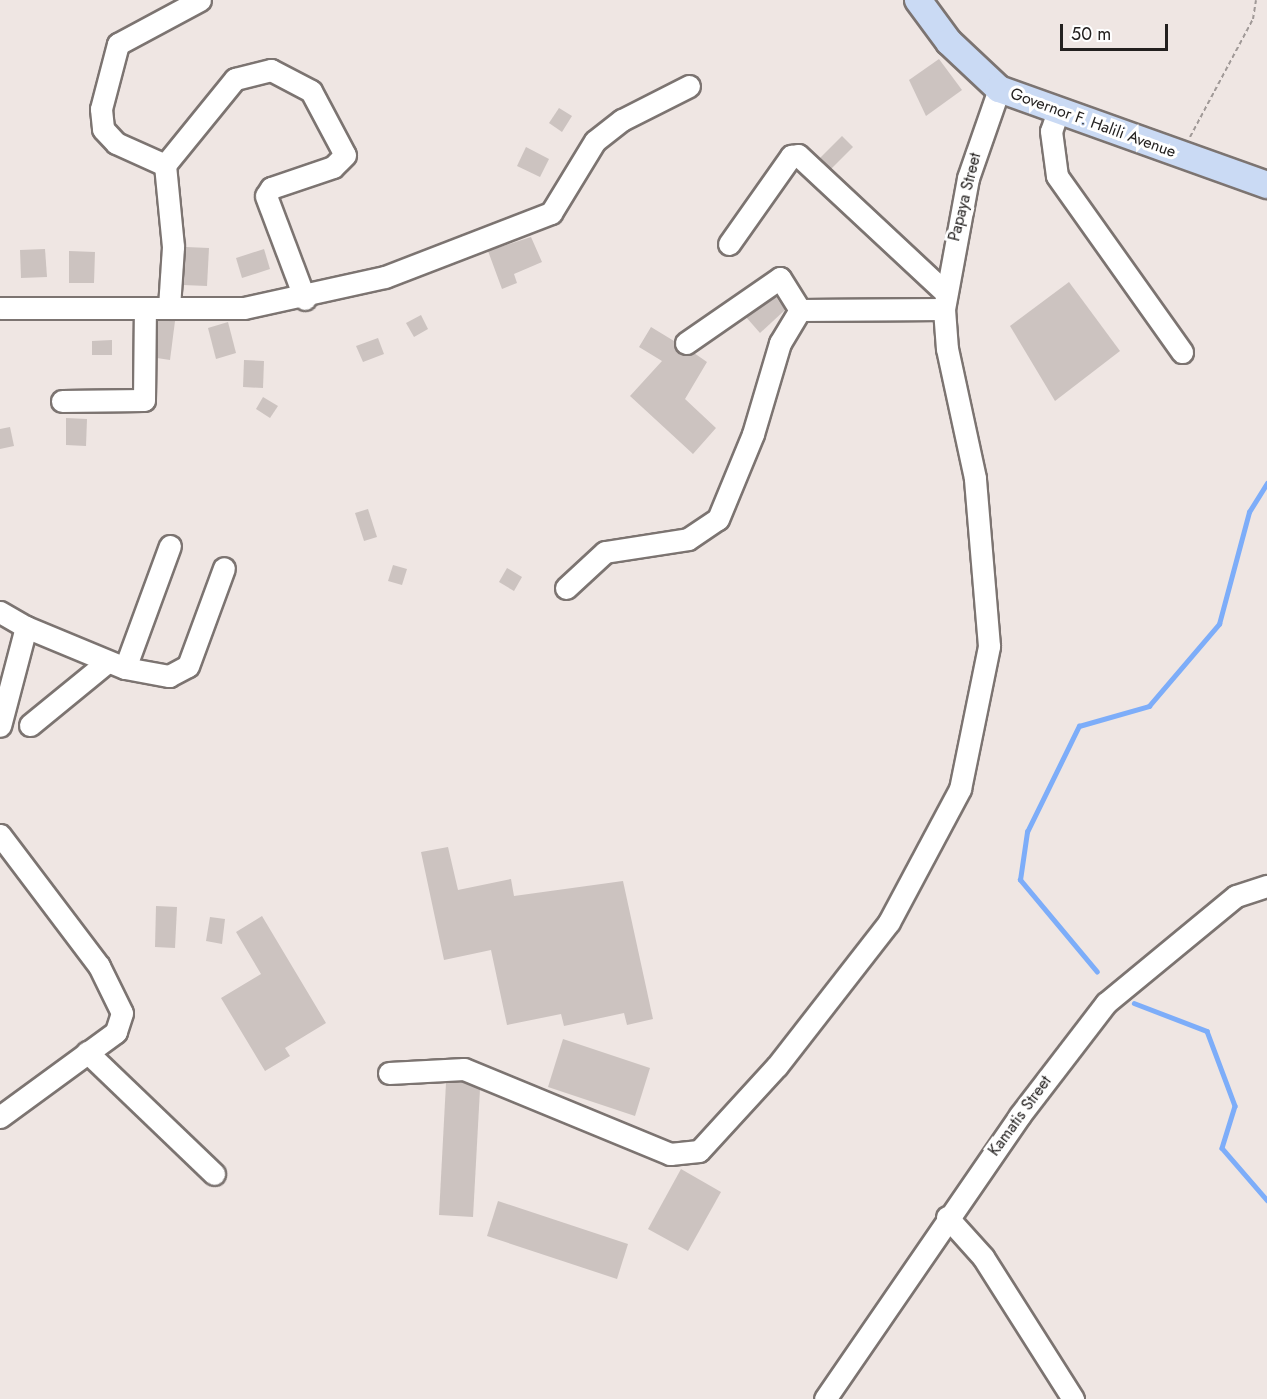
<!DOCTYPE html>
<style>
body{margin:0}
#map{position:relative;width:1267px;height:1399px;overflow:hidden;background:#efe6e3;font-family:Jost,sans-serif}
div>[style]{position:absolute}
.stream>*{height:4.5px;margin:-2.25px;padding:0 2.25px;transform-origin:2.25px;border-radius:2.25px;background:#7dadf9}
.building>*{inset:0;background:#ccc3c0}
.path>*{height:2px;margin-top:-1px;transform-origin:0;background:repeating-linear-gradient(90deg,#a09997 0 4.5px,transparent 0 7.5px)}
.roads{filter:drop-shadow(2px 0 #7c7471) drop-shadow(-2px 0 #7c7471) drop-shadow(0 2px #7c7471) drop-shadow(0 -2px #7c7471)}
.minor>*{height:21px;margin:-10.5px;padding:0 10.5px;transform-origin:10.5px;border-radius:10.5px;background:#fff}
.major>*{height:26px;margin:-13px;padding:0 13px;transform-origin:13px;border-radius:13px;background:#cadaf4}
span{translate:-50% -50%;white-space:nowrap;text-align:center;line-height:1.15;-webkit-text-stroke:6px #fff;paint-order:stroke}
.street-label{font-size:16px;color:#23201f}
.scale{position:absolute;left:1060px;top:24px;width:108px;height:27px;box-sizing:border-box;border:3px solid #23201f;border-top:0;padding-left:8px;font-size:18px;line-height:21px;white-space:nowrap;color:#23201f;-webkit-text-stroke:4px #fff;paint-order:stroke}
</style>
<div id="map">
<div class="stream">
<div style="left:1097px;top:972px;width:120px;rotate:-129.9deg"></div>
<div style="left:1020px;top:880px;width:49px;rotate:-81.7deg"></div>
<div style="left:1027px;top:832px;width:118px;rotate:-63.9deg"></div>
<div style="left:1079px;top:726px;width:73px;rotate:-15.9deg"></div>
<div style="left:1149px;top:706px;width:108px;rotate:-49.5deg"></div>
<div style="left:1219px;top:624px;width:116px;rotate:-75deg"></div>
<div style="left:1249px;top:512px;width:34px;rotate:-58deg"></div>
<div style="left:1134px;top:1003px;width:78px;rotate:21deg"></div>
<div style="left:1207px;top:1031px;width:80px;rotate:69.5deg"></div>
<div style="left:1235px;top:1106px;width:44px;rotate:107.2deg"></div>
<div style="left:1222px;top:1148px;width:69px;rotate:49.1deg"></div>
</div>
<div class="building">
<div style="clip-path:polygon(939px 59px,962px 90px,926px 116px,909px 80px)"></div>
<div style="clip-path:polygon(559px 108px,572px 116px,562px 132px,549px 123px)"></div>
<div style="clip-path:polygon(842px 136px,853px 147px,831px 169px,820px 158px)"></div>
<div style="clip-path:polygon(526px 147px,549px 159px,540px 177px,517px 166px)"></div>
<div style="clip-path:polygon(531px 237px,542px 262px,514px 274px,517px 283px,502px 289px,488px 251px)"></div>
<div style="clip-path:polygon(186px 247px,209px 248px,207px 286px,183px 285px)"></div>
<div style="clip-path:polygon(45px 249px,47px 277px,21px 278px,20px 250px)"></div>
<div style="clip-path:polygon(264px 249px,270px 269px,242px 278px,236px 258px)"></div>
<div style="clip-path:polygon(69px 251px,95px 252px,94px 283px,69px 283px)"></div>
<div style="clip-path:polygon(1069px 282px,1120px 351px,1055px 401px,1010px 326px)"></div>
<div style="clip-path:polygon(776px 297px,785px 310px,760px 333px,746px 317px)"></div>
<div style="clip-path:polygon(421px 315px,428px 329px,414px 337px,406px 323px)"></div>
<div style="clip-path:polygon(158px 321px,175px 321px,170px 360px,157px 358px)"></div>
<div style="clip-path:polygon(228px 322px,236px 353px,216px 359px,208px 328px)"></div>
<div style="clip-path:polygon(651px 327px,674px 341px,680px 354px,694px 353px,707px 362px,685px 399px,716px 428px,693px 454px,630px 396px,662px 361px,639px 347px)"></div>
<div style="clip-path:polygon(378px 338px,384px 354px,363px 362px,356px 346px)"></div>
<div style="clip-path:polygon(112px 340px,112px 355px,92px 355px,92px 341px)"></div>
<div style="clip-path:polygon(244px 360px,264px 361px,263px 388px,243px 387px)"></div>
<div style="clip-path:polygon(263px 397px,278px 406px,270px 418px,256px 409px)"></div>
<div style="clip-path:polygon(66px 418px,87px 419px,86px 446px,66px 445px)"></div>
<div style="clip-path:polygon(10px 427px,14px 446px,0 449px,0 429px)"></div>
<div style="clip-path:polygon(368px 509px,377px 537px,364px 541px,355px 513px)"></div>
<div style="clip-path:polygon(393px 565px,407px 569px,402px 585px,388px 581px)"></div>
<div style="clip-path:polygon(507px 568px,522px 577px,514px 591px,499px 582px)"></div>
<div style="clip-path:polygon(448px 847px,458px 890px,511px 879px,514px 896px,623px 881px,653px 1019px,627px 1025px,624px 1013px,564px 1026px,561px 1014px,507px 1025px,491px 950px,444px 960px,421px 852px)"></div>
<div style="clip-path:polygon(156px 906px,177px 907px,175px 948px,155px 947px)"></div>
<div style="clip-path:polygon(262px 916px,326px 1023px,285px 1048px,290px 1056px,265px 1071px,221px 998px,261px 974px,236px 932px)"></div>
<div style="clip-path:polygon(210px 917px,225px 919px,222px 944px,206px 941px)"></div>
<div style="clip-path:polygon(563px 1039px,650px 1068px,635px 1116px,548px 1087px)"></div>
<div style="clip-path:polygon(462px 1082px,480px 1089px,473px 1217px,439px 1215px,446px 1083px)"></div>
<div style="clip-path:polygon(681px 1169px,721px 1192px,688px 1251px,648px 1229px)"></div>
<div style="clip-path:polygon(498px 1201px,628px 1244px,617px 1279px,487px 1236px)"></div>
</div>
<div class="path">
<div style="left:1190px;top:137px;width:134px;rotate:-61.9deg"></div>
<div style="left:1253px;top:19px;width:19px;rotate:-81deg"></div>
</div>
<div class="roads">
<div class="minor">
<div style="left:200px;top:0;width:93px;rotate:151.8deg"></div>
<div style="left:118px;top:44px;width:67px;rotate:104.7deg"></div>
<div style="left:101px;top:109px;width:20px;rotate:84deg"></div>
<div style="left:103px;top:129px;width:19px;rotate:47deg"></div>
<div style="left:116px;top:143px;width:54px;rotate:24.2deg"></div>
<div style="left:165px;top:165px;width:111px;rotate:-50.9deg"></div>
<div style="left:235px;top:79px;width:37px;rotate:-14deg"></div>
<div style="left:271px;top:70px;width:45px;rotate:27.7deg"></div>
<div style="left:311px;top:91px;width:72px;rotate:62deg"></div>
<div style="left:345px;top:155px;width:17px;rotate:135deg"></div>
<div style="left:333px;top:167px;width:65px;rotate:161.3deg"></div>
<div style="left:271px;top:188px;width:9px;rotate:122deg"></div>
<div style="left:266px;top:196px;width:110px;rotate:69.3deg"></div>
<div style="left:1057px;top:114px;width:18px;rotate:109deg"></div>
<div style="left:1051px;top:131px;width:45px;rotate:82.4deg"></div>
<div style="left:1057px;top:176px;width:216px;rotate:54.6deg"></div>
<div style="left:165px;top:165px;width:82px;rotate:84.4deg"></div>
<div style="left:173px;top:247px;width:61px;rotate:93.8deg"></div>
<div style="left:729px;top:244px;width:108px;rotate:-54.8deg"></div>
<div style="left:791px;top:156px;width:7px;rotate:-8deg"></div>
<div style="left:798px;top:155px;width:201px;rotate:43deg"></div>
<div style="left:0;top:308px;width:244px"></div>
<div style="left:244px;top:308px;width:144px;rotate:-12.4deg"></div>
<div style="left:385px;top:277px;width:178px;rotate:-21.1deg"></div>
<div style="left:551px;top:213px;width:84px;rotate:-58.6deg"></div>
<div style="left:595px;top:141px;width:34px;rotate:-38deg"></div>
<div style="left:622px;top:120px;width:75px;rotate:-26.9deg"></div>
<div style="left:800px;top:310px;width:144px;rotate:-0.4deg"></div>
<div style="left:686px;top:343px;width:114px;rotate:-34.7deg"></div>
<div style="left:780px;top:278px;width:38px;rotate:58deg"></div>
<div style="left:62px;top:401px;width:82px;rotate:-0.7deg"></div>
<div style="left:144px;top:400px;width:92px;rotate:-89.4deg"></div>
<div style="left:566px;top:588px;width:53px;rotate:-42.7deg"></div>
<div style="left:605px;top:552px;width:84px;rotate:-8.9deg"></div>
<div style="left:688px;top:539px;width:36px;rotate:-34deg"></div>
<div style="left:718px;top:519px;width:92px;rotate:-67.6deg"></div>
<div style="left:753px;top:434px;width:95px;rotate:-73.5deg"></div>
<div style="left:780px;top:343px;width:39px;rotate:-59deg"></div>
<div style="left:0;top:612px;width:30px;rotate:30deg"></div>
<div style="left:26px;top:627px;width:102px;rotate:104.7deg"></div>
<div style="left:26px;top:627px;width:107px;rotate:22.5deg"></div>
<div style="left:125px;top:668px;width:130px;rotate:-69.8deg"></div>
<div style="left:125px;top:668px;width:45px;rotate:10.3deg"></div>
<div style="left:169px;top:676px;width:21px;rotate:-28deg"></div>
<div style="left:188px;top:666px;width:104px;rotate:-69.8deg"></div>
<div style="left:30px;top:725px;width:99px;rotate:-39.3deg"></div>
<div style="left:0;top:835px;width:164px;rotate:52.9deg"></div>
<div style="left:99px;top:966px;width:52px;rotate:63.9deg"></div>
<div style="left:122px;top:1013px;width:20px;rotate:108deg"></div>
<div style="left:116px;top:1032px;width:144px;rotate:143.8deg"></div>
<div style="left:87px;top:1052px;width:176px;rotate:43.8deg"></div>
<div style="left:389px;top:1073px;width:75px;rotate:-3.1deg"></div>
<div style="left:464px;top:1069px;width:223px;rotate:22.4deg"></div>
<div style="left:670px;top:1154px;width:29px;rotate:-6deg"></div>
<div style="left:699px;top:1151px;width:115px;rotate:-47.5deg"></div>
<div style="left:777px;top:1066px;width:182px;rotate:-52.1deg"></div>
<div style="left:889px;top:922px;width:151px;rotate:-61.9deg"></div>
<div style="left:960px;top:789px;width:146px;rotate:-78.5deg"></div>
<div style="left:989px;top:646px;width:169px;rotate:-94.8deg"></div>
<div style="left:975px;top:478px;width:132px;rotate:-102.2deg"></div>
<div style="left:947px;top:349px;width:40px;rotate:-94.3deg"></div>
<div style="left:944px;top:309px;width:133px;rotate:-79.6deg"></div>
<div style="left:968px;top:178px;width:94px;rotate:-70.8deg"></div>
<div style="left:947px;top:1217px;width:54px;rotate:48deg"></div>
<div style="left:983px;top:1257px;width:168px;rotate:57.6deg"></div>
<div style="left:825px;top:1399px;width:345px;rotate:-55.5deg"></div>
<div style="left:1020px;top:1115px;width:141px;rotate:-52.5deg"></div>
<div style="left:1106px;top:1003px;width:168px;rotate:-39.5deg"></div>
<div style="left:1236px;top:896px;width:33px;rotate:-18deg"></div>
</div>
<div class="major">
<div style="left:918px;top:0;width:52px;rotate:53.6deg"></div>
<div style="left:949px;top:42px;width:69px;rotate:43.2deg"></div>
<div style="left:999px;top:89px;width:285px;rotate:19.7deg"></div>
</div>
</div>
<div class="street-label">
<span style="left:1093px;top:123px;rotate:20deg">Governor F. Halili Avenue</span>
<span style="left:965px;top:197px;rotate:-76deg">Papaya Street</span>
<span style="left:1020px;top:1116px;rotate:-54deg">Kamatis Street</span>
</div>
<div class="scale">50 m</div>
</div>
